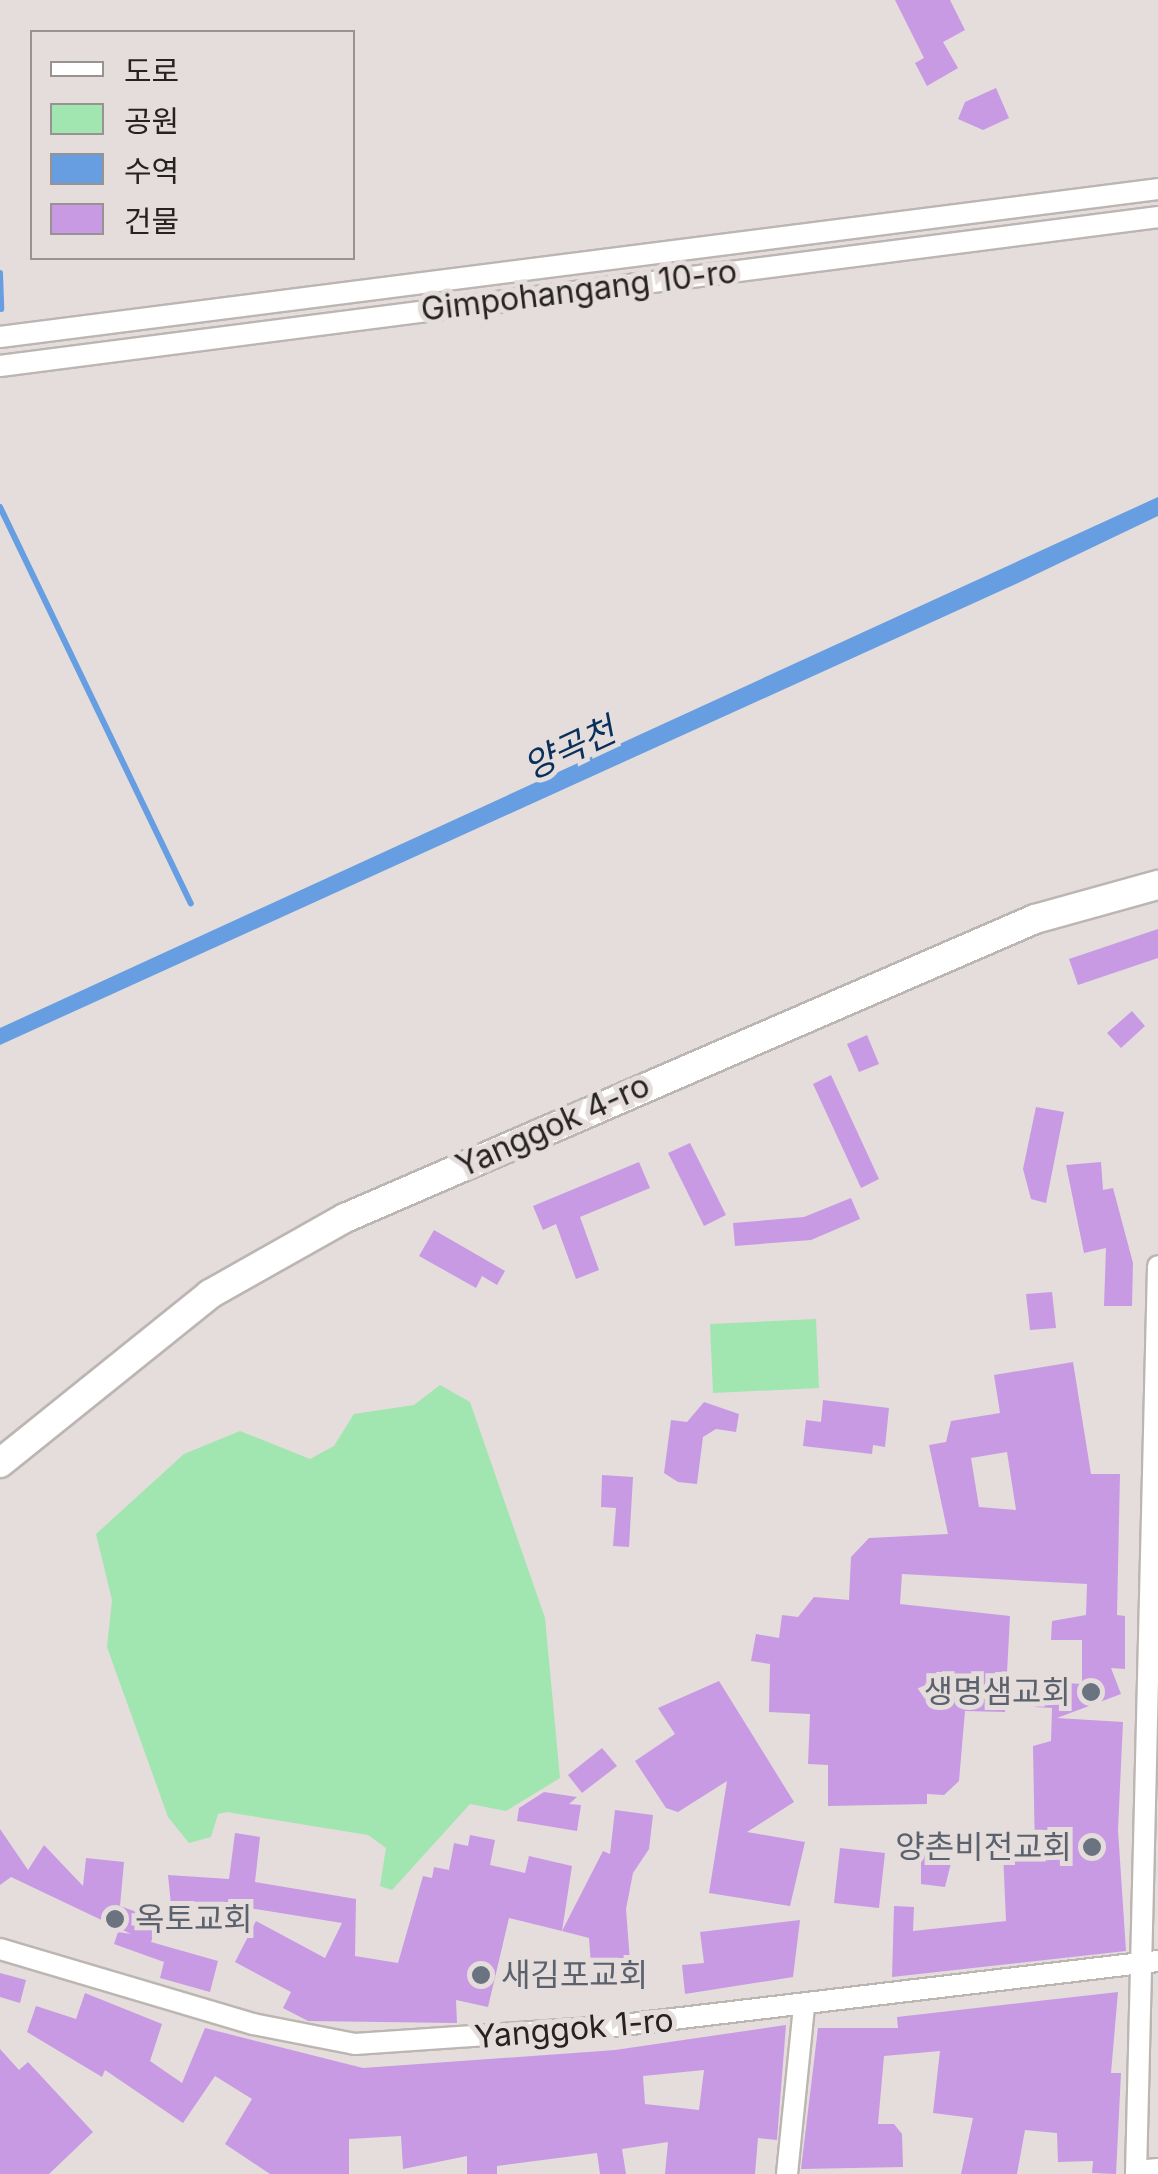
<!DOCTYPE html>
<meta charset="utf-8">
<style>
body{margin:0}
#map{position:relative;width:1158px;height:2174px;overflow:hidden;background:#e4dddb;font-family:Inter,"Noto Sans KR",sans-serif}
div>[style]{position:absolute}
.green>*{inset:0;background:#a1e5b0}
.water>*{inset:0;background:#679ee1}
.stream>*{height:6px;margin:-3px;padding:0 3px;transform-origin:3px;border-radius:3px;background:#679ee1}
.building>*{inset:0;background:#c89ae4}
.roads{filter:drop-shadow(2px 0 #bcb6b3) drop-shadow(-2px 0 #bcb6b3) drop-shadow(0 2px #bcb6b3) drop-shadow(0 -2px #bcb6b3)}
.minor>*{height:20px;margin:-10px;padding:0 10px;transform-origin:10px;border-radius:10px;background:#fff}
.major>*{height:28px;margin:-14px;padding:0 14px;transform-origin:14px;border-radius:14px;background:#fff}
.dots>*{width:28px;height:28px;translate:-50% -50%;box-sizing:border-box;border:5px solid #e4dddb;border-radius:50%}
span{translate:-50% -50%;white-space:nowrap;text-align:center;line-height:1.15;-webkit-text-stroke:10px #e4dddb;paint-order:stroke}
.street-label{font-size:32px;color:#252221}
.worship-label{font-size:32px;color:#5b616d}
.right{translate:-100% -50%;text-align:right}
.left{translate:0 -50%;text-align:left}
.water-label{font-size:35px;color:#08305a;font-style:italic}
.legend{position:absolute;left:30px;top:30px;width:325px;height:230px;box-sizing:border-box;background:#e4dddb;border:2px solid #989291;margin:0;padding:12px 18px;list-style:none;font-size:30px;color:#252221}
.legend li{display:flex;align-items:center;gap:20px;height:50px}
.legend b{width:50px;border:2px solid #989291}
</style>
<div id="map">
<div class="green">
<div style="clip-path:polygon(816px 1319px,819px 1388px,713px 1393px,710px 1324px)"></div>
<div style="clip-path:polygon(440px 1385px,470px 1402px,545px 1618px,560px 1778px,506px 1811px,470px 1804px,392px 1890px,380px 1886px,386px 1848px,368px 1835px,227px 1812px,218px 1814px,211px 1837px,189px 1843px,168px 1817px,107px 1647px,112px 1600px,96px 1534px,184px 1454px,240px 1431px,310px 1459px,334px 1446px,354px 1414px,414px 1405px)"></div>
</div>
<div class="water">
<div style="clip-path:polygon(1158px 497px,1158px 516px,1018px 583px,0 1045px,0 1028px)"></div>
</div>
<div class="stream">
<div style="left:0;top:273px;width:36px;rotate:88deg"></div>
<div style="left:0;top:507px;width:440px;rotate:64.3deg"></div>
</div>
<div class="building">
<div style="clip-path:polygon(895px 0,950px 0,965px 30px,943px 42px,958px 68px,927px 86px,915px 63px,924px 58px)"></div>
<div style="clip-path:polygon(996px 88px,1009px 118px,983px 130px,958px 119px,965px 102px)"></div>
<div style="clip-path:polygon(1158px 929px,1158px 958px,1078px 985px,1069px 959px)"></div>
<div style="clip-path:polygon(1132px 1011px,1145px 1026px,1121px 1048px,1107px 1033px)"></div>
<div style="clip-path:polygon(867px 1035px,879px 1064px,859px 1072px,847px 1044px)"></div>
<div style="clip-path:polygon(831px 1075px,879px 1179px,861px 1188px,813px 1084px)"></div>
<div style="clip-path:polygon(1036px 1107px,1064px 1112px,1046px 1203px,1031px 1199px,1023px 1169px)"></div>
<div style="clip-path:polygon(690px 1143px,726px 1215px,704px 1226px,668px 1153px)"></div>
<div style="clip-path:polygon(639px 1162px,650px 1188px,580px 1217px,599px 1270px,576px 1279px,556px 1224px,543px 1230px,533px 1206px)"></div>
<div style="clip-path:polygon(1101px 1162px,1103px 1190px,1113px 1188px,1133px 1263px,1132px 1306px,1104px 1306px,1106px 1248px,1084px 1253px,1066px 1165px)"></div>
<div style="clip-path:polygon(851px 1198px,860px 1219px,811px 1240px,735px 1246px,733px 1223px,804px 1217px)"></div>
<div style="clip-path:polygon(434px 1230px,505px 1271px,497px 1285px,482px 1276px,476px 1288px,419px 1256px)"></div>
<div style="clip-path:polygon(1052px 1292px,1056px 1328px,1030px 1330px,1026px 1294px)"></div>
<div style="clip-path:polygon(evenodd,1073px 1362px,1091px 1474px,1120px 1474px,1117px 1615px,1125px 1616px,1125px 1669px,1111px 1668px,1121px 1694px,1057px 1718px,1123px 1722px,1118px 1830px,1126px 1951px,892px 1977px,894px 1906px,914px 1907px,913px 1931px,1006px 1921px,1003px 1852px,1035px 1855px,1033px 1746px,1051px 1741px,1052px 1708px,1035px 1707px,1036px 1681px,1082px 1684px,1082px 1640px,1051px 1640px,1052px 1621px,1086px 1615px,1087px 1584px,902px 1574px,900px 1604px,1010px 1616px,1005px 1712px,965px 1711px,959px 1781px,944px 1795px,927px 1794px,927px 1804px,828px 1806px,828px 1765px,808px 1764px,810px 1714px,769px 1712px,770px 1664px,751px 1661px,756px 1634px,779px 1638px,782px 1615px,798px 1617px,814px 1597px,849px 1600px,851px 1557px,869px 1538px,948px 1534px,929px 1445px,946px 1442px,951px 1421px,1000px 1413px,994px 1375px,1073px 1362px,1007px 1452px,1016px 1510px,979px 1507px,971px 1458px,1007px 1452px)"></div>
<div style="clip-path:polygon(823px 1400px,889px 1408px,885px 1447px,873px 1445px,872px 1454px,803px 1446px,806px 1420px,821px 1422px)"></div>
<div style="clip-path:polygon(704px 1402px,739px 1414px,736px 1432px,716px 1429px,703px 1437px,697px 1484px,678px 1482px,664px 1473px,671px 1420px,687px 1422px)"></div>
<div style="clip-path:polygon(602px 1475px,633px 1477px,629px 1547px,613px 1546px,616px 1508px,601px 1507px)"></div>
<div style="clip-path:polygon(719px 1681px,794px 1802px,747px 1832px,805px 1842px,790px 1906px,709px 1893px,727px 1781px,678px 1812px,666px 1808px,635px 1761px,675px 1734px,658px 1708px)"></div>
<div style="clip-path:polygon(602px 1748px,617px 1766px,582px 1793px,568px 1775px)"></div>
<div style="clip-path:polygon(544px 1792px,577px 1797px,569px 1804px,581px 1805px,577px 1831px,517px 1821px,519px 1808px)"></div>
<div style="clip-path:polygon(615px 1810px,653px 1815px,649px 1849px,633px 1873px,626px 1909px,630px 1962px,591px 1965px,589px 1938px,562px 1931px,603px 1851px,610px 1854px)"></div>
<div style="clip-path:polygon(0 1829px,28px 1870px,44px 1845px,83px 1886px,86px 1858px,124px 1862px,120px 1906px,159px 1920px,151px 1942px,218px 1961px,210px 1992px,160px 1978px,164px 1962px,114px 1944px,118px 1932px,131px 1934px,11px 1877px,0 1885px)"></div>
<div style="clip-path:polygon(235px 1833px,260px 1837px,255px 1882px,356px 1899px,355px 1956px,398px 1963px,423px 1876px,432px 1878px,434px 1867px,449px 1870px,454px 1843px,468px 1846px,470px 1835px,495px 1840px,490px 1865px,525px 1873px,529px 1856px,572px 1866px,562px 1931px,509px 1918px,488px 2007px,456px 2000px,457px 2023px,308px 2021px,283px 2008px,291px 1992px,235px 1962px,256px 1921px,325px 1958px,342px 1923px,224px 1904px,235px 1912px,200px 1907px,172px 1915px,168px 1875px,229px 1879px)"></div>
<div style="clip-path:polygon(921px 1843px,955px 1847px,945px 1887px,921px 1884px)"></div>
<div style="clip-path:polygon(840px 1848px,885px 1853px,879px 1908px,834px 1903px)"></div>
<div style="clip-path:polygon(800px 1920px,793px 1977px,685px 1994px,682px 1965px,704px 1963px,700px 1932px)"></div>
<div style="clip-path:polygon(0 1973px,26px 1980px,20px 2003px,0 1997px)"></div>
<div style="clip-path:polygon(1118px 1992px,1111px 2073px,1121px 2073px,1116px 2174px,1092px 2173px,1093px 2161px,1058px 2162px,1057px 2133px,1025px 2130px,1017px 2174px,961px 2174px,973px 2118px,933px 2113px,940px 2051px,884px 2056px,878px 2124px,894px 2124px,902px 2134px,903px 2167px,801px 2169px,818px 2028px,898px 2028px,897px 2017px)"></div>
<div style="clip-path:polygon(evenodd,85px 1993px,162px 2024px,150px 2061px,182px 2083px,205px 2028px,363px 2068px,615px 2050px,786px 2025px,777px 2140px,758px 2138px,755px 2174px,665px 2174px,668px 2142px,622px 2149px,626px 2174px,600px 2174px,597px 2153px,497px 2166px,497px 2174px,467px 2174px,467px 2156px,403px 2169px,401px 2136px,349px 2139px,349px 2174px,270px 2174px,225px 2144px,252px 2099px,215px 2076px,183px 2123px,105px 2070px,102px 2077px,27px 2032px,36px 2006px,76px 2019px,85px 1993px,704px 2070px,699px 2110px,645px 2104px,643px 2076px,704px 2070px)"></div>
<div style="clip-path:polygon(0 2049px,19px 2070px,28px 2062px,93px 2132px,49px 2174px,0 2174px)"></div>
</div>
<div class="roads">
<div class="minor">
<div style="left:0;top:337px;width:1167px;rotate:-7.28deg"></div>
<div style="left:0;top:366px;width:1168px;rotate:-7.33deg"></div>
<div style="left:0;top:1949px;width:264px;rotate:16.5deg"></div>
<div style="left:253px;top:2024px;width:104px;rotate:11.1deg"></div>
<div style="left:355px;top:2044px;width:252px;rotate:-3.9deg"></div>
<div style="left:606px;top:2027px;width:556px;rotate:-6.82deg"></div>
<div style="left:1136px;top:2171px;width:22px;rotate:-5deg"></div>
<div style="left:787px;top:2174px;width:169px;rotate:-84.2deg"></div>
<div style="left:1136px;top:2174px;width:908px;rotate:-88.61deg"></div>
</div>
<div class="major">
<div style="left:0;top:1463px;width:270px;rotate:-38.8deg"></div>
<div style="left:210px;top:1294px;width:155px;rotate:-29.4deg"></div>
<div style="left:345px;top:1218px;width:752px;rotate:-23.43deg"></div>
<div style="left:1035px;top:919px;width:128px;rotate:-15.5deg"></div>
</div>
</div>
<div class="dots">
<div style="left:1091px;top:1692px;background:#6b7280"></div>
<div style="left:1092px;top:1847px;background:#6b7280"></div>
<div style="left:115px;top:1919px;background:#6b7280"></div>
<div style="left:481px;top:1975px;background:#6b7280"></div>
</div>
<div class="street-label">
<span style="left:579px;top:291px;rotate:-7deg">Gimpohangang 10-ro</span>
<span style="left:553px;top:1126px;rotate:-24deg">Yanggok 4-ro</span>
<span style="left:574px;top:2029px;rotate:-5deg">Yanggok 1-ro</span>
</div>
<div class="worship-label">
<span class="right" style="left:1071px;top:1692px">생명샘교회</span>
<span class="right" style="left:1072px;top:1847px">양촌비전교회</span>
<span class="left" style="left:135px;top:1919px">옥토교회</span>
<span class="left" style="left:501px;top:1975px">새김포교회</span>
</div>
<div class="water-label">
<span style="left:569px;top:748px;rotate:-25deg">양곡천</span>
</div>
<ul class="legend">
<li><b style="height:12px;background:#fff"></b>도로</li>
<li><b style="height:28px;background:#a1e5b0"></b>공원</li>
<li><b style="height:28px;background:#679ee1"></b>수역</li>
<li><b style="height:28px;background:#c89ae4"></b>건물</li>
</ul>
</div>
